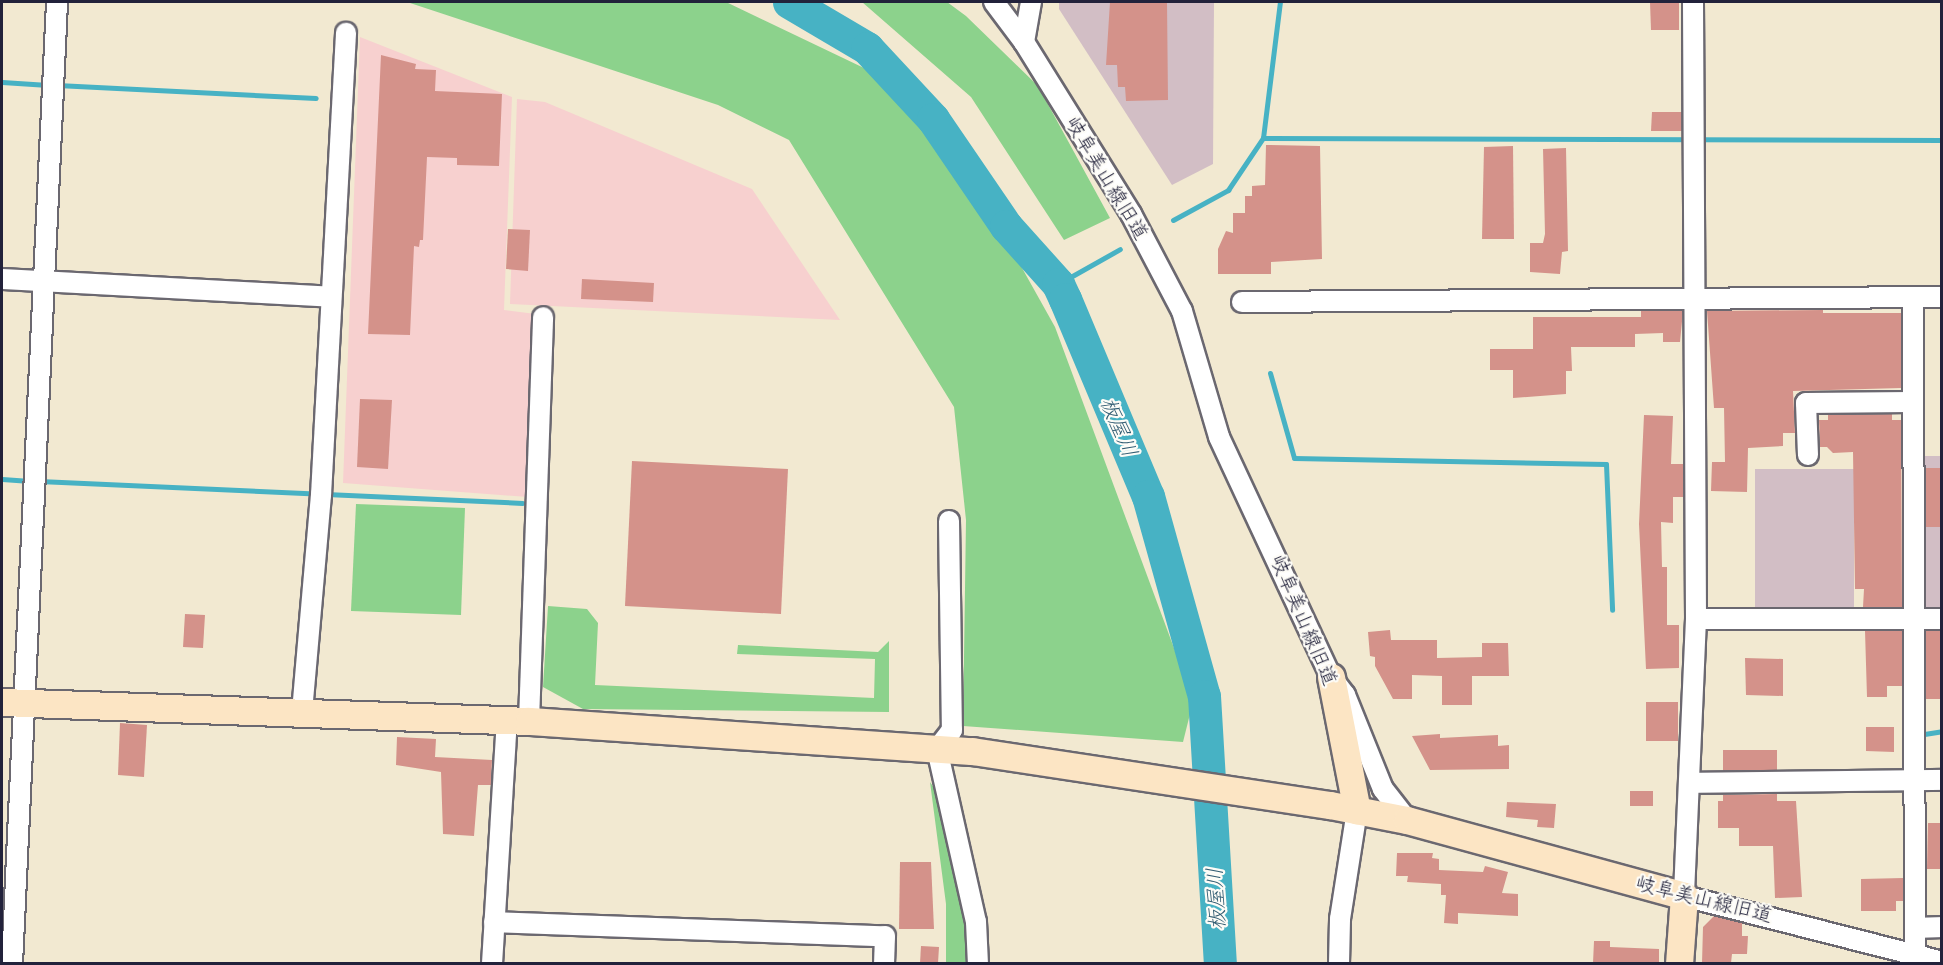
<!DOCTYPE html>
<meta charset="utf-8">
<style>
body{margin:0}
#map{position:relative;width:1943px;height:965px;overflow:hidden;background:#f2e9d1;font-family:"Comic Neue","Klee One",sans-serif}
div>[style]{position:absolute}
.built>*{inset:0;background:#f7d0cf}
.industrial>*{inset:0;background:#d2bec5}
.green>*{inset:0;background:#8cd28c}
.stream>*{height:5px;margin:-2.5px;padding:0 2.5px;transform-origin:2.5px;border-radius:2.5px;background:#47b2c4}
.river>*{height:33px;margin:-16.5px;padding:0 16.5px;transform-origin:16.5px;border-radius:16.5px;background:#47b2c4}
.building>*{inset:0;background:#d4928a}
.roads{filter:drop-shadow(2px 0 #6b6870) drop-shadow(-2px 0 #6b6870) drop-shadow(0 2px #6b6870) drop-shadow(0 -2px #6b6870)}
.street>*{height:20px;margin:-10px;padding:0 10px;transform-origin:10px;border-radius:10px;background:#fff}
.secondary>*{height:27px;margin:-13.5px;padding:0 13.5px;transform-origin:13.5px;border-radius:13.5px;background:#fce5c4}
span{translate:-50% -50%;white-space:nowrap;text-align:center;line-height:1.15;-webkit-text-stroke:4.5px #fdfcf7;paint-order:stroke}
.street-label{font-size:20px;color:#22223b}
.water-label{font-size:21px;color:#315c72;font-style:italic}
.frame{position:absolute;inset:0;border:3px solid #22223b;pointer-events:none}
</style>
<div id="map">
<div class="built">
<div style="clip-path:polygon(360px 37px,512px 97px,504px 310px,536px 314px,528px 497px,343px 483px)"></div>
<div style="clip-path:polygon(517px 99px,545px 102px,752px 189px,840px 320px,510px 304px)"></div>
</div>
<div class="industrial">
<div style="clip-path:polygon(1059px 2px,1214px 2px,1213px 164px,1172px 185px,1059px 9px)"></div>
<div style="clip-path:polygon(1921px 456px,1941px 456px,1941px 611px,1921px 611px)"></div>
<div style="clip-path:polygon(1755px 469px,1854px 469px,1854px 616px,1755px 616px)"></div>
</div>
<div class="green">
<div style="clip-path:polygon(407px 2px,726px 2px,864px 68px,921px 123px,1017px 259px,1055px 327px,1181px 667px,1191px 710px,1183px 742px,963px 726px,966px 520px,954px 407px,789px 140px,718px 105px)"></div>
<div style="clip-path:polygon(862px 2px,947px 2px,966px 16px,1038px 86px,1110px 218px,1064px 240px,971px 97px)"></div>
<div style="clip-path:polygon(356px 504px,465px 508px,461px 615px,351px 611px)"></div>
<div style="clip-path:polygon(548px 606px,587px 609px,598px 623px,595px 685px,874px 698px,875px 659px,737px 654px,738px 645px,878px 652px,889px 641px,889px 712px,583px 709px,543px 687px)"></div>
<div style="clip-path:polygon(930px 782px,945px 804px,966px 920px,969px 963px,946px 963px,946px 904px)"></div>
</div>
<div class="stream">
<div style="left:2px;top:82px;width:46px;rotate:3.7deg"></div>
<div style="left:57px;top:85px;width:259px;rotate:2.9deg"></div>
<div style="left:1263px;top:138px;width:679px;rotate:0.17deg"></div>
<div style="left:1173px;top:220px;width:63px;rotate:-28.6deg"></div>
<div style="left:1228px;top:190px;width:63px;rotate:-56.1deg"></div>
<div style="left:1263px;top:138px;width:137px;rotate:-82.9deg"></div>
<div style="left:1058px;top:284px;width:71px;rotate:-29.4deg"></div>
<div style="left:1270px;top:373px;width:88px;rotate:74.2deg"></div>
<div style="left:1294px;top:458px;width:312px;rotate:1.1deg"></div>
<div style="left:1606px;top:464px;width:146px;rotate:87.6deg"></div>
<div style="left:2px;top:479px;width:28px;rotate:4deg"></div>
<div style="left:39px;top:481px;width:484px;rotate:2.6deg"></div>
<div style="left:1918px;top:735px;width:24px;rotate:-9deg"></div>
</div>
<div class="river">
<div style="left:789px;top:2px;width:91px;rotate:30.5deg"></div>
<div style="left:867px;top:48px;width:97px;rotate:47.1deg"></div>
<div style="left:933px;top:119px;width:130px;rotate:55.7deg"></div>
<div style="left:1006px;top:226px;width:78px;rotate:48.1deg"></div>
<div style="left:1058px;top:284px;width:17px;rotate:65deg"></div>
<div style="left:1065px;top:299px;width:214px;rotate:67.2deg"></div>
<div style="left:1148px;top:496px;width:208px;rotate:74.4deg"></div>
<div style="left:1204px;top:696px;width:268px;rotate:86.6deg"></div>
</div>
<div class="building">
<div style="clip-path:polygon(1110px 2px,1167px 2px,1168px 100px,1126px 101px,1125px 87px,1118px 87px,1117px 65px,1106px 65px)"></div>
<div style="clip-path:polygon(1650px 2px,1679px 2px,1679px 30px,1651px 30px)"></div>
<div style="clip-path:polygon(381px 55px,416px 64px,415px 69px,436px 70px,435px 91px,502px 94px,499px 166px,457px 165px,457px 158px,427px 157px,423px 240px,420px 240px,419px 247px,414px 246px,410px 335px,368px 334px)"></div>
<div style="clip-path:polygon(1652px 112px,1682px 112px,1682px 131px,1651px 131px)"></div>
<div style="clip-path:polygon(1266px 145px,1320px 146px,1322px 259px,1271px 262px,1271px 274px,1218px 274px,1218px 249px,1226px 231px,1233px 233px,1233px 213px,1245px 213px,1245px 196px,1252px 196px,1252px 186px,1265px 185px)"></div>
<div style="clip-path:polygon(1513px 146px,1514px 239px,1482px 239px,1484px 147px)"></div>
<div style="clip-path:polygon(1566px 148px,1568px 251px,1562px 252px,1560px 274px,1530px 272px,1530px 243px,1543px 243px,1545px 234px,1543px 149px)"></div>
<div style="clip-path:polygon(508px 229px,530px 230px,528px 271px,506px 269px)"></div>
<div style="clip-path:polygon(582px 279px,654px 283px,653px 302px,581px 299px)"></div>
<div style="clip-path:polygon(1823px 310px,1823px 313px,1901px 313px,1901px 388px,1793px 391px,1795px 433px,1783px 433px,1783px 446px,1748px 448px,1747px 492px,1711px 491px,1712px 462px,1725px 462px,1724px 408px,1714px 408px,1707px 311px)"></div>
<div style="clip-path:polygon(1641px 311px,1683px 311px,1680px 342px,1663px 342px,1663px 333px,1635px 334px,1635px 347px,1571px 347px,1572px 371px,1566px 371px,1566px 394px,1513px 398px,1513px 370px,1490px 370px,1490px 349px,1533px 349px,1533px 317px,1641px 317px)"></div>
<div style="clip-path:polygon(360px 399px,392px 400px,388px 469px,357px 467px)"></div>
<div style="clip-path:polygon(1892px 414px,1892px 420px,1901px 420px,1902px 607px,1863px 607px,1864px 589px,1855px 589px,1853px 452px,1833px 453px,1827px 447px,1820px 447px,1819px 420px,1828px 420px,1828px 415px)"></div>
<div style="clip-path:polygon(1644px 415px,1673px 416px,1671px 464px,1683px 464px,1683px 497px,1673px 497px,1673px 523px,1661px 522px,1662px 567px,1667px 567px,1667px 625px,1679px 625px,1679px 668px,1646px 669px,1639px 524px)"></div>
<div style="clip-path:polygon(632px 461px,788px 469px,781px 614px,625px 606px)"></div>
<div style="clip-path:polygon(1926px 468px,1941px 468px,1941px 527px,1926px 527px)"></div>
<div style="clip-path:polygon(185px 614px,205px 615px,203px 648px,183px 647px)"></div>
<div style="clip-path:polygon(1390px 630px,1391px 640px,1437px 640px,1437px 658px,1482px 657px,1482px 643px,1508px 643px,1509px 676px,1472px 676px,1472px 705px,1442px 705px,1442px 676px,1412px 675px,1412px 699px,1393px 699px,1375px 666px,1375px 657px,1370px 656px,1368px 632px)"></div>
<div style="clip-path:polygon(1865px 631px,1902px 631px,1902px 686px,1887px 686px,1887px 697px,1867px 697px)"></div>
<div style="clip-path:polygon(1926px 631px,1941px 631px,1941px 699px,1926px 699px)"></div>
<div style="clip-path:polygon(1745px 658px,1783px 659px,1783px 696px,1746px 695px)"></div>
<div style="clip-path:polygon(1646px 702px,1678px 702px,1678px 741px,1646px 741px)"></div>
<div style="clip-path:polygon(120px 723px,147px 725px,144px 777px,118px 775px)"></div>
<div style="clip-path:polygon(1866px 727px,1894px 727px,1894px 752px,1866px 751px)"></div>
<div style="clip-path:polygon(1440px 734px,1440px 738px,1498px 735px,1498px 746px,1509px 745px,1509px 769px,1430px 770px,1412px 736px)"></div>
<div style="clip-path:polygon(397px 737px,436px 739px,435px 757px,492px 760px,491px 785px,478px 785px,474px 836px,443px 834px,441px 772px,396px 765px)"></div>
<div style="clip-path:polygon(1723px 750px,1777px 750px,1777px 770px,1723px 771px)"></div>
<div style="clip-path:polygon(1630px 791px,1653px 791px,1653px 806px,1630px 806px)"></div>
<div style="clip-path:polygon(1777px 794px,1777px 801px,1796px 801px,1802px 897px,1775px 898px,1773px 846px,1739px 846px,1739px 828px,1718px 828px,1718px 801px,1723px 801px,1723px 795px)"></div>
<div style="clip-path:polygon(1507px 802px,1556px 804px,1554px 828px,1537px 827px,1538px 820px,1506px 817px)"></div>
<div style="clip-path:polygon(1928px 823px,1941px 823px,1941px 869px,1927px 869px)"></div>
<div style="clip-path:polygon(1397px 853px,1433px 853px,1432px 858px,1439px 859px,1439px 870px,1483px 872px,1485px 866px,1508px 872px,1502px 893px,1518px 894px,1518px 916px,1458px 913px,1458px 924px,1444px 923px,1446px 895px,1441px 895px,1441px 884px,1407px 882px,1408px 876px,1396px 876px)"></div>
<div style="clip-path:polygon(900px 862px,931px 862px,934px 929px,899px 929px)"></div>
<div style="clip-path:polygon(1903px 878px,1903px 901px,1896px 901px,1896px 911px,1861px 911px,1861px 879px)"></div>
<div style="clip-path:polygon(1714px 916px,1742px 923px,1742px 936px,1748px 936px,1747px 954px,1732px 954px,1731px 963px,1702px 963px,1703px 927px)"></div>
<div style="clip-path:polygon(1594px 941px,1610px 941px,1610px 947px,1659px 949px,1659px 963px,1593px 963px)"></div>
<div style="clip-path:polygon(921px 946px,939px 947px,938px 963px,920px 963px)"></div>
</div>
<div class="roads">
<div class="street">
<div style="left:994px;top:2px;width:50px;rotate:53.1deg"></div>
<div style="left:1024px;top:42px;width:203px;rotate:58.1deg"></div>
<div style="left:1131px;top:214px;width:110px;rotate:62.3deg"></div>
<div style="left:1182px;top:311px;width:131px;rotate:73.6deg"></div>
<div style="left:1219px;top:437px;width:265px;rotate:65deg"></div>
<div style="left:1331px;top:677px;width:23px;rotate:52deg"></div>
<div style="left:1345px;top:695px;width:101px;rotate:68deg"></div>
<div style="left:1383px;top:789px;width:39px;rotate:52deg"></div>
<div style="left:1693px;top:2px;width:617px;rotate:89.72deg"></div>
<div style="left:1696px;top:619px;width:277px;rotate:92.5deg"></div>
<div style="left:1684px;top:896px;width:266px;rotate:14.3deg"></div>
<div style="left:1024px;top:42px;width:41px;rotate:-80.1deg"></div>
<div style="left:2px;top:279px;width:329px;rotate:3.1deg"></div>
<div style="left:1913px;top:297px;width:667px;rotate:89.83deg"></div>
<div style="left:1242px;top:302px;width:700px;rotate:-0.41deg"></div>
<div style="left:1808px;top:455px;width:52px;rotate:-92.2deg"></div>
<div style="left:1806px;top:403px;width:105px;rotate:-0.5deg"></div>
<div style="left:949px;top:521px;width:209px;rotate:89.2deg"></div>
<div style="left:952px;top:730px;width:24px;rotate:128deg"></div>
<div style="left:937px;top:749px;width:177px;rotate:77.3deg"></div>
<div style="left:976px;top:922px;width:42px;rotate:87.3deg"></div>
<div style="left:1696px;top:619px;width:246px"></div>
<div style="left:302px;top:712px;width:218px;rotate:-85deg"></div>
<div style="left:321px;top:495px;width:463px;rotate:-86.9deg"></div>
<div style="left:529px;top:721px;width:404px;rotate:-88deg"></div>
<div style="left:1689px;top:783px;width:253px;rotate:-0.7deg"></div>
<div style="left:494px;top:922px;width:391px;rotate:2.1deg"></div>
<div style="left:885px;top:936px;width:28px;rotate:92deg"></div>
<div style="left:1916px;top:928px;width:26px;rotate:-2deg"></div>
<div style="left:12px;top:964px;width:963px;rotate:-87.32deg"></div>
<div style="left:492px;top:964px;width:243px;rotate:-86.5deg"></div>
<div style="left:1339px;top:964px;width:45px;rotate:-88.7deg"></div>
<div style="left:1340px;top:919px;width:109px;rotate:-81.1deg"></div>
</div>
<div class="secondary">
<div style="left:1331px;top:677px;width:136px;rotate:79deg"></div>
<div style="left:2px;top:702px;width:527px;rotate:2.06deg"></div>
<div style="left:529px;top:721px;width:444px;rotate:3.9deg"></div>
<div style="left:972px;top:751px;width:362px;rotate:8.6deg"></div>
<div style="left:1330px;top:805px;width:78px;rotate:11deg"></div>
<div style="left:1407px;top:820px;width:287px;rotate:15.3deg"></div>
<div style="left:1684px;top:896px;width:68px;rotate:94.2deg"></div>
</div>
</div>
<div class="street-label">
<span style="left:1107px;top:178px;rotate:59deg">岐阜美山線旧道</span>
<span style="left:1304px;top:620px;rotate:67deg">岐阜美山線旧道</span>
<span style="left:1704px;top:899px;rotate:14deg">岐阜美山線旧道</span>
</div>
<div class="water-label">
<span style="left:1119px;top:427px;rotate:67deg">板屋川</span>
<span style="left:1216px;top:899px;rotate:-93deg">板屋川</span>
</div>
<div class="frame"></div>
</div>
